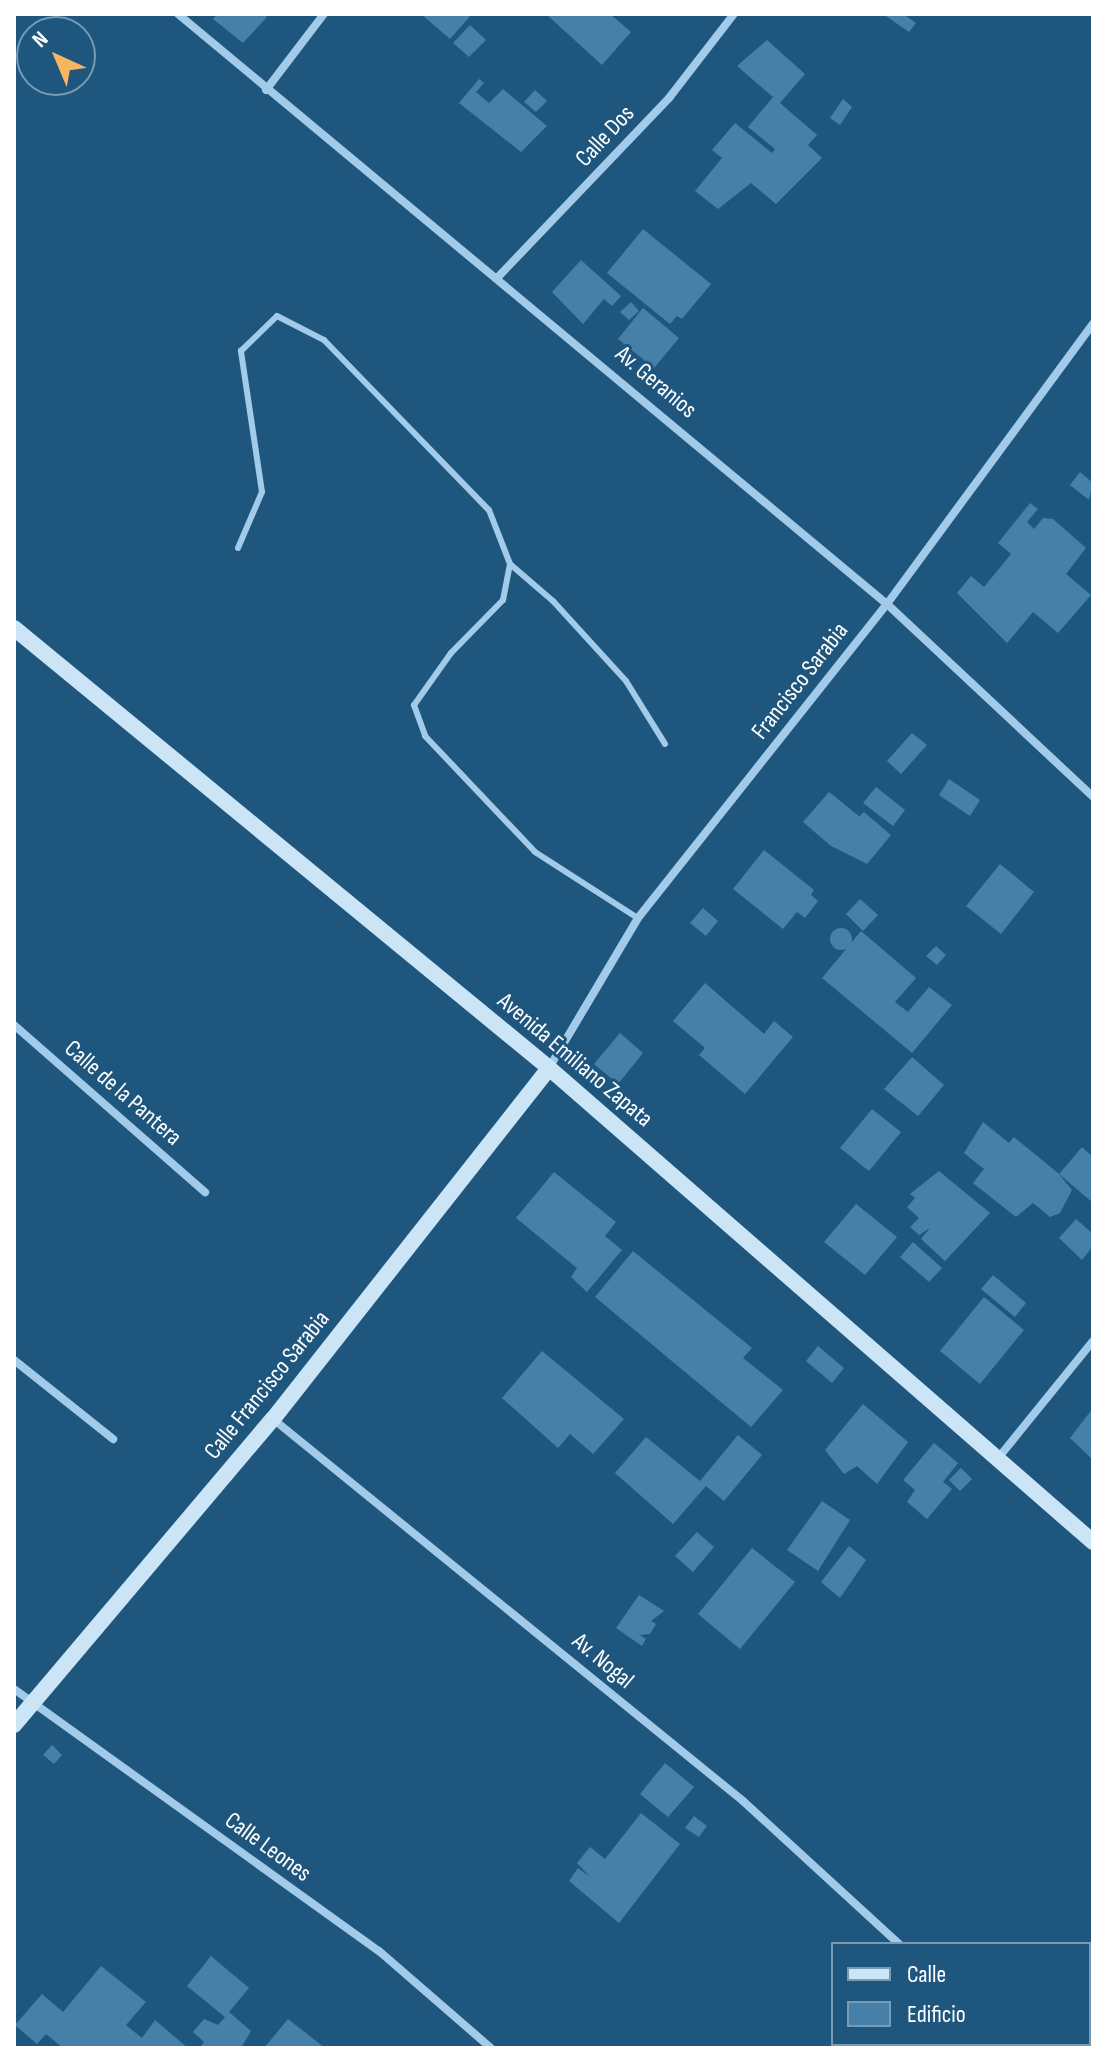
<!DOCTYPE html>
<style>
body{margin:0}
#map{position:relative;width:1107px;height:2062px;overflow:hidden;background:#1e567e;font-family:"Sofia Sans Condensed",sans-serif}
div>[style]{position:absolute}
.building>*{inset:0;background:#4680a8}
.round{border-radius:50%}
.lane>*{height:6px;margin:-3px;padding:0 3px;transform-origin:3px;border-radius:3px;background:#a1cbe8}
.street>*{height:8px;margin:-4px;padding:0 4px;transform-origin:4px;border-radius:4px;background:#a1cbe8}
.secondary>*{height:16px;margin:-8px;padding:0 8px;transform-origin:8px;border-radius:8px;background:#cbe4f6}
span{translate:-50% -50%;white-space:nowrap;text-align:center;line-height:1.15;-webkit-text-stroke:6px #1e567e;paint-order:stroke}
.street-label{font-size:24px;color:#fff}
.frame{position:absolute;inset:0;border:16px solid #fff;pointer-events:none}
.legend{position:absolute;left:831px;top:1942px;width:260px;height:104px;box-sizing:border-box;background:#1e567e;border:2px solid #789ab2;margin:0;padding:10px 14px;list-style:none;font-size:24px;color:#fff}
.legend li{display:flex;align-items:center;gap:16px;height:40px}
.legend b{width:40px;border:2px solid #789ab2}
.north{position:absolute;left:16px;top:16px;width:80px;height:80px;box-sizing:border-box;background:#1e567e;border:2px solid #789ab2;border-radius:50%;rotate:316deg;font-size:22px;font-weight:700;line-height:32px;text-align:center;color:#fff}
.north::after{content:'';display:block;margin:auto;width:28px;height:36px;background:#f7b55f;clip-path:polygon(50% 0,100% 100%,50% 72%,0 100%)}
</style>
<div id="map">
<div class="building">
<div style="clip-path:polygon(218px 14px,263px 14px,267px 17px,243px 43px,213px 19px)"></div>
<div style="clip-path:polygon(421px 14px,472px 14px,450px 39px)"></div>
<div style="clip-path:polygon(546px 14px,610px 14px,631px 32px,602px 65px)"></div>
<div style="clip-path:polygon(883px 14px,903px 14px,916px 23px,909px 32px)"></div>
<div style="clip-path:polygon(470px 25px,486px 40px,469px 57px,453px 43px)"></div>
<div style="clip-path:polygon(767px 40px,805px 74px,780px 103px,817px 135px,808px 145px,822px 158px,776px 204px,751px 183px,718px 209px,695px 191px,722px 158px,712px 150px,735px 123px,772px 153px,775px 149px,748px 127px,773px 97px,737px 66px)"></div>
<div style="clip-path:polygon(479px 79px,484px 83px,476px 92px,489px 103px,503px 89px,547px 126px,521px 152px,459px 103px)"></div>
<div style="clip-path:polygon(535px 90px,547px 101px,536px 112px,524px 102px)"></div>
<div style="clip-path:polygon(843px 99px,852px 107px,840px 125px,830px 118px)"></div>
<div style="clip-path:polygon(643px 229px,711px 284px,682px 319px,677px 316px,670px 324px,607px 273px)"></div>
<div style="clip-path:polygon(581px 260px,621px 296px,612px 306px,604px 299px,583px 324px,552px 292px)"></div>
<div style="clip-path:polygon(631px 302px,639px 311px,629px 320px,620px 312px)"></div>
<div style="clip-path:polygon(643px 308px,679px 338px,654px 368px,618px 339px)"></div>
<div style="clip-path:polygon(1080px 472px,1093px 483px,1089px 500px,1070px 485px)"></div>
<div style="clip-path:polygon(1030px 503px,1038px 509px,1027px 522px,1034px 529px,1043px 518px,1053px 519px,1086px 548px,1066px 574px,1091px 595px,1058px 633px,1033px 612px,1007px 643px,957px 593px,971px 576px,984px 587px,1011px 554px,998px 543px)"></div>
<div style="clip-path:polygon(912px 733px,927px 745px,901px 774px,887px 761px)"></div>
<div style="clip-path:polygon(949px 779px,980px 800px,970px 816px,939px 795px)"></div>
<div style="clip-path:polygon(876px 787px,905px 810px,893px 826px,863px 803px)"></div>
<div style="clip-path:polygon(829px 792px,859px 816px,856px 819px,864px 812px,891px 835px,867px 864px,831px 846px,803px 822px)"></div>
<div style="clip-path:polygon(764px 850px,814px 890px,811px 895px,818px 901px,805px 918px,797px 912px,783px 929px,733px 889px)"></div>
<div style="clip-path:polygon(1000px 864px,1034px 892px,1001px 934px,966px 906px)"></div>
<div style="clip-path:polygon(860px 899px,878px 915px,863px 931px,846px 914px)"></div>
<div style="clip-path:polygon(703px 908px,718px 921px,706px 936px,690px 923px)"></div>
<div class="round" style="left:830px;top:928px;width:22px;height:22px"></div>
<div style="clip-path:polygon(861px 931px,916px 978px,895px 1002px,908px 1012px,929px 987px,952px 1005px,912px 1053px,822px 978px)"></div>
<div style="clip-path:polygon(936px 946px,946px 955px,937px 965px,926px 956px)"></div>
<div style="clip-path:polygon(705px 983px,764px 1034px,774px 1021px,793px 1037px,745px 1094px,699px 1055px,705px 1048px,673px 1021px)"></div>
<div style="clip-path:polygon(620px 1033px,643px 1053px,618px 1084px,594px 1064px)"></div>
<div style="clip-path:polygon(912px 1057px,944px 1085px,918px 1116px,884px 1089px)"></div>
<div style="clip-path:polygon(872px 1109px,901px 1132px,869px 1171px,840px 1148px)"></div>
<div style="clip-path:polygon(983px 1122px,1009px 1143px,1014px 1137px,1058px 1173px,1072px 1190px,1060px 1213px,1050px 1217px,1033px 1203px,1016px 1217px,973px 1183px,984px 1169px,964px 1153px)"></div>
<div style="clip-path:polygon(1082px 1147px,1093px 1157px,1093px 1203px,1059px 1174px)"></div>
<div style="clip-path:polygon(939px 1171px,990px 1213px,945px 1261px,921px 1239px,930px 1228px,919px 1235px,910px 1227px,919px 1218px,907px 1207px,915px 1198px,910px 1194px)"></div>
<div style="clip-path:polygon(554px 1172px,616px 1222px,605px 1236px,622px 1250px,587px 1292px,571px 1277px,577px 1268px,516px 1218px)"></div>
<div style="clip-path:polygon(856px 1204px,897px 1237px,865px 1275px,824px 1242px)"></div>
<div style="clip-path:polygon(1076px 1219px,1093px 1234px,1093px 1246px,1082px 1260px,1059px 1238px)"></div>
<div style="clip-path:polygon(913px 1242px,942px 1268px,929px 1282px,900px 1257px)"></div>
<div style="clip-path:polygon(633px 1251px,752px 1348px,743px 1358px,783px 1390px,751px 1427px,595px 1297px)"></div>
<div style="clip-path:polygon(993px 1275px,1026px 1303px,1015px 1317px,981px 1289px)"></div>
<div style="clip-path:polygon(984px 1297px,1024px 1330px,980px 1384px,940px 1351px)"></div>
<div style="clip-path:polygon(818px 1346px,844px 1368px,832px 1383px,806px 1361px)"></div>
<div style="clip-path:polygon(542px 1351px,624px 1419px,593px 1454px,570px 1434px,558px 1448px,502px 1398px)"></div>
<div style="clip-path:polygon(863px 1404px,908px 1442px,877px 1484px,857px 1466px,844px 1474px,825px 1450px)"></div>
<div style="clip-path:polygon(1093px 1408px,1093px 1460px,1070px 1438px)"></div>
<div style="clip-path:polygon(738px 1435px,762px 1455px,724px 1501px,706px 1486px,673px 1524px,615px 1473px,646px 1437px,700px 1481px)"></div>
<div style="clip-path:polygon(934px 1443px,958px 1463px,943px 1482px,952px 1489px,927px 1519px,907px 1502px,915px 1490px,903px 1480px)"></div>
<div style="clip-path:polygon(961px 1468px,972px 1479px,960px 1491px,949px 1480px)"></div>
<div style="clip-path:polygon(822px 1501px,850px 1520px,818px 1571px,787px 1550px)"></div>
<div style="clip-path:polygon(697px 1532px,714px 1547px,693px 1572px,675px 1556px)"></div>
<div style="clip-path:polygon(849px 1546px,866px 1560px,840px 1598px,821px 1582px)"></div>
<div style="clip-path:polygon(752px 1548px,795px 1582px,740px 1649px,698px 1614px)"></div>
<div style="clip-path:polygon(639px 1595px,664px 1611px,651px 1621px,656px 1624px,650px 1634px,640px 1635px,646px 1639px,642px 1646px,616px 1628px)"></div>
<div style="clip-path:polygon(52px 1745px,62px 1755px,54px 1764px,43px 1755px)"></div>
<div style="clip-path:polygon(665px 1763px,694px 1787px,668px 1817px,640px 1794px)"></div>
<div style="clip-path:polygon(641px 1813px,680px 1844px,619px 1923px,569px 1881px,578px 1868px,590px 1877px,577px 1863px,590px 1847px,605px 1859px)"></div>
<div style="clip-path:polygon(694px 1816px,707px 1826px,699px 1837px,685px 1828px)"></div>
<div style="clip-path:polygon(211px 1956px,249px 1988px,229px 2012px,251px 2031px,241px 2048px,200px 2048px,204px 2042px,193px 2032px,204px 2019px,218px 2025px,225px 2017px,187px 1986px)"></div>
<div style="clip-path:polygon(101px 1966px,146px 2002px,126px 2025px,142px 2038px,155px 2020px,188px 2048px,63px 2048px,46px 2034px,37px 2044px,15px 2025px,42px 1994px,63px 2012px)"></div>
<div style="clip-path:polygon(288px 2019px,325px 2048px,264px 2048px)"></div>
</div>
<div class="lane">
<div style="left:238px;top:548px;width:61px;rotate:-66.8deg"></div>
<div style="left:262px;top:492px;width:143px;rotate:-98.5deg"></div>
<div style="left:241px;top:351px;width:50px;rotate:-44.2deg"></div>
<div style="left:277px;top:316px;width:53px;rotate:27.1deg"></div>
<div style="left:324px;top:340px;width:237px;rotate:45.9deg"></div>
<div style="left:489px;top:510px;width:58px;rotate:68.7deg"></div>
<div style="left:510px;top:564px;width:37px;rotate:101deg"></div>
<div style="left:503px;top:600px;width:74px;rotate:134.5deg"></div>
<div style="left:451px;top:653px;width:64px;rotate:125.4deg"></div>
<div style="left:414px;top:705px;width:33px;rotate:70deg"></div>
<div style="left:425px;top:736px;width:160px;rotate:46.5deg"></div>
<div style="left:535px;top:852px;width:122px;rotate:32.7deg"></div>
<div style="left:510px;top:564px;width:57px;rotate:40.7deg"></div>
<div style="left:553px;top:601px;width:108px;rotate:47.6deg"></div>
<div style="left:626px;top:681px;width:74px;rotate:58.2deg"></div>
</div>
<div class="street">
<div style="left:178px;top:14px;width:922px;rotate:39.77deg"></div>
<div style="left:887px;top:604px;width:282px;rotate:43.1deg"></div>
<div style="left:266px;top:90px;width:96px;rotate:-52.7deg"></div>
<div style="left:498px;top:277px;width:248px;rotate:-46.3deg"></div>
<div style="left:669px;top:98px;width:106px;rotate:-52.3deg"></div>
<div style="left:14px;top:1025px;width:254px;rotate:41.2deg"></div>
<div style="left:549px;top:1068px;width:174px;rotate:-59.3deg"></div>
<div style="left:638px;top:918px;width:401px;rotate:-51.6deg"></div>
<div style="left:887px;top:604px;width:348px;rotate:-53.7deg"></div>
<div style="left:14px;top:1360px;width:127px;rotate:38.6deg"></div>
<div style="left:273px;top:1419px;width:606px;rotate:39.1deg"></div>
<div style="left:743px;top:1801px;width:212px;rotate:42.5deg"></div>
<div style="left:999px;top:1457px;width:149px;rotate:-51deg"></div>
<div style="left:14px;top:1689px;width:449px;rotate:35.7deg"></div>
<div style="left:379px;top:1951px;width:148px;rotate:40.9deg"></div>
</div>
<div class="secondary">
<div style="left:14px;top:628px;width:693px;rotate:39.43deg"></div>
<div style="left:549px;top:1068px;width:722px;rotate:41.07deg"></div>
<div style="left:14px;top:1725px;width:401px;rotate:-49.8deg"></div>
<div style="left:273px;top:1419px;width:447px;rotate:-51.8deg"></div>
</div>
<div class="street-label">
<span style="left:605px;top:136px;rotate:-47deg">Calle Dos</span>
<span style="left:656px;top:382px;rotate:40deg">Av. Geranios</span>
<span style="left:800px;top:681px;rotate:-52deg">Francisco Sarabia</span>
<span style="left:575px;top:1060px;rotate:40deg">Avenida Emiliano Zapata</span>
<span style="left:123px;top:1093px;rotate:41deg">Calle de la Pantera</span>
<span style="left:267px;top:1385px;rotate:-51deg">Calle Francisco Sarabia</span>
<span style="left:603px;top:1661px;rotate:40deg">Av. Nogal</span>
<span style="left:268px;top:1847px;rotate:36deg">Calle Leones</span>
</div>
<div class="frame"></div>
<ul class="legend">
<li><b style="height:10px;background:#cbe4f6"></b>Calle</li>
<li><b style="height:22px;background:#4680a8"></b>Edificio</li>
</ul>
<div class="north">N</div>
</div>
